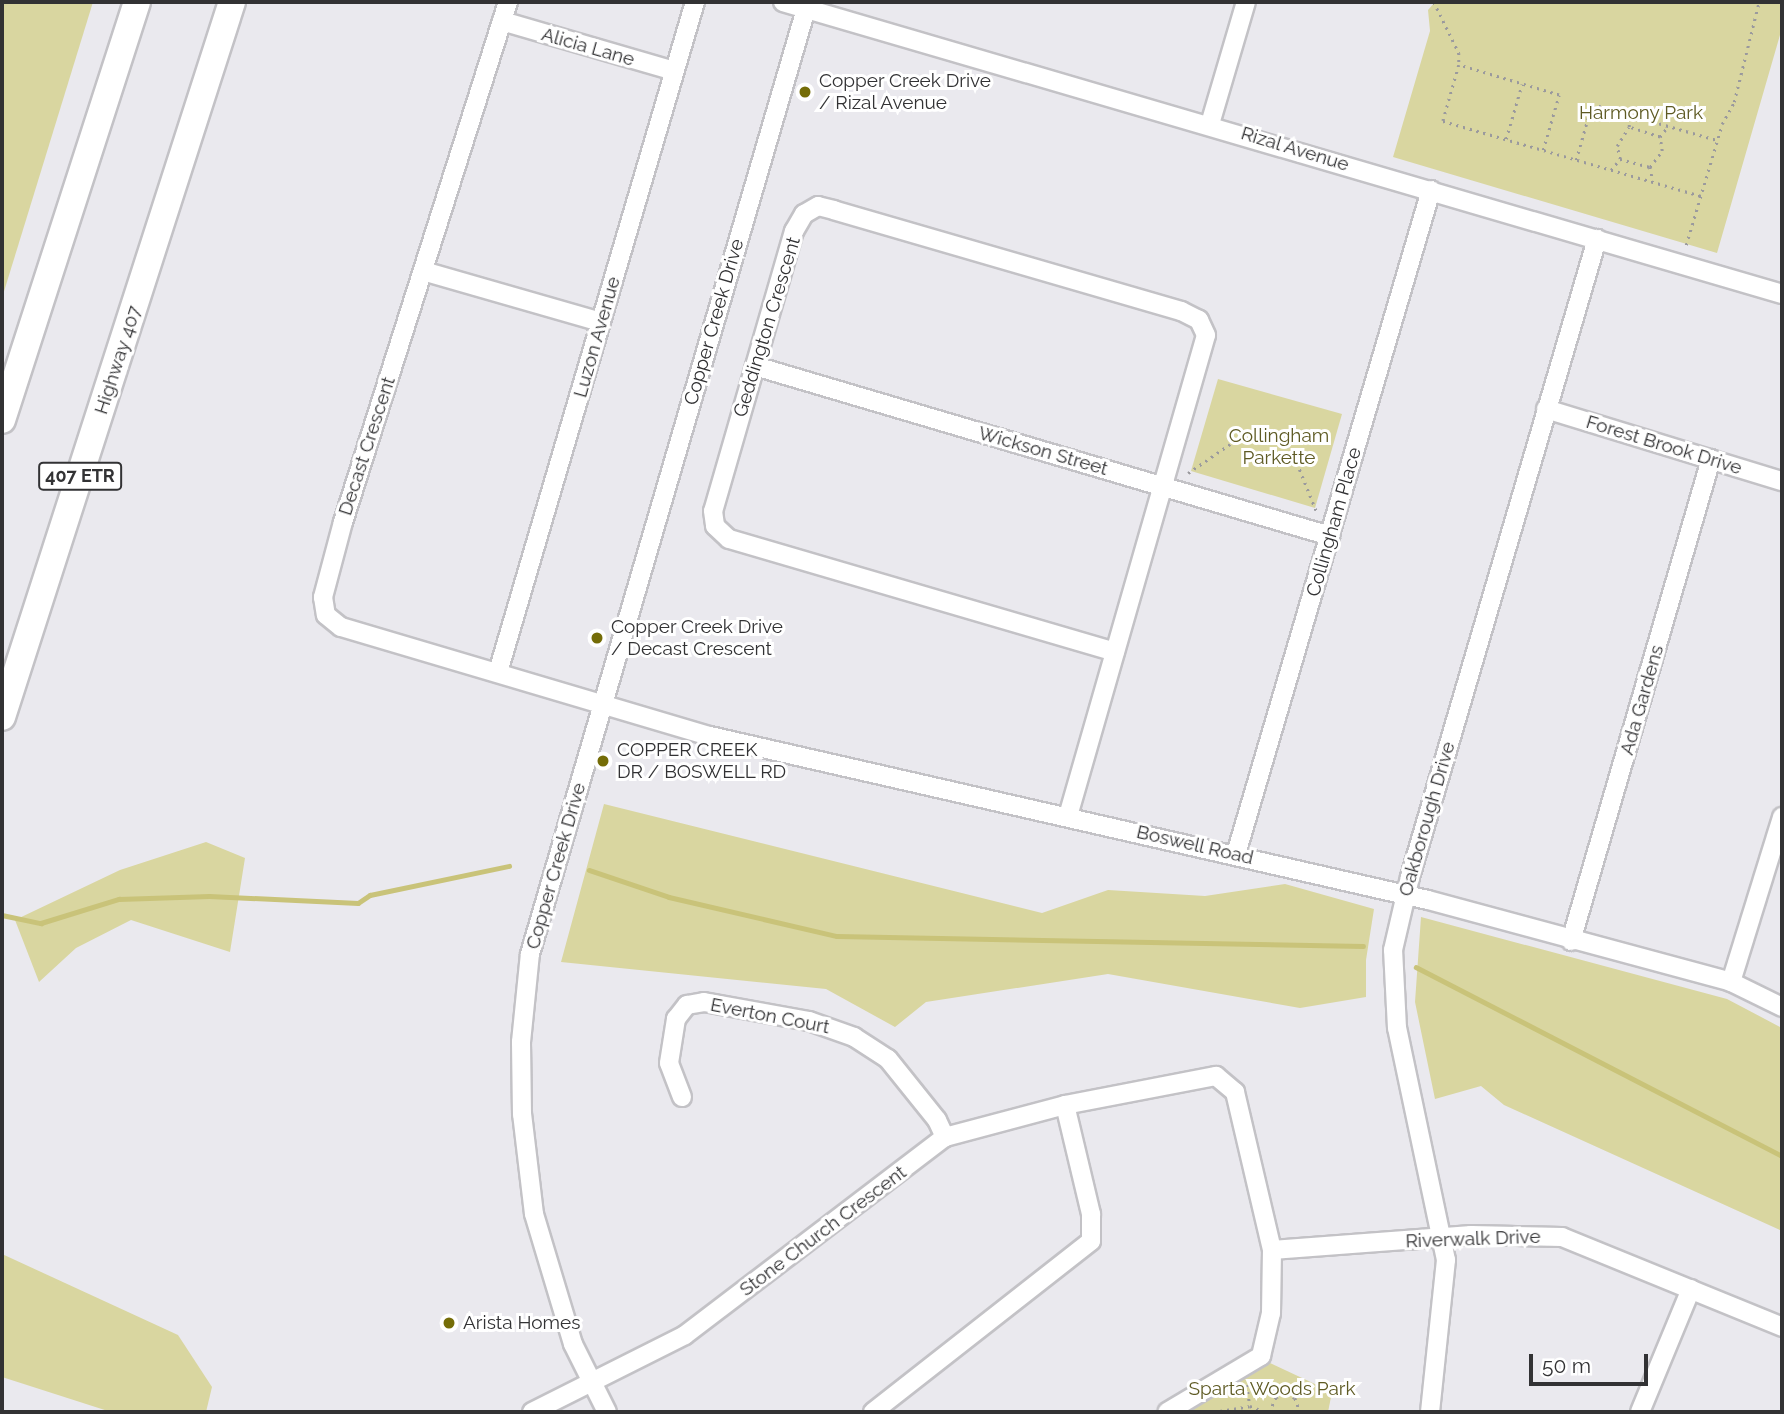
<!DOCTYPE html>
<style>
body{margin:0}
#map{position:relative;width:1784px;height:1414px;overflow:hidden;background:#eae9ee;font-family:Raleway,sans-serif}
div>[style]{position:absolute}
.green>*{inset:0;background:#d9d6a0}
.stream>*{height:4.5px;margin:-2.25px;padding:0 2.25px;transform-origin:2.25px;border-radius:2.25px;background:#c9c379}
.path>*{height:2.5px;margin-top:-1.25px;transform-origin:0;background:repeating-linear-gradient(90deg,#9a999d 0 2px,transparent 0 7px)}
.roads{filter:drop-shadow(2px 0 #c3c2c6) drop-shadow(-2px 0 #c3c2c6) drop-shadow(0 2px #c3c2c6) drop-shadow(0 -2px #c3c2c6)}
.minor>*{height:18px;margin:-9px;padding:0 9px;transform-origin:9px;border-radius:9px;background:#fff}
.highway>*{height:26px;margin:-13px;padding:0 13px;transform-origin:13px;border-radius:13px;background:#fff}
.dots>*{width:19px;height:19px;translate:-50% -50%;box-sizing:border-box;border:4px solid #fff;border-radius:50%}
span{translate:-50% -50%;white-space:nowrap;text-align:center;line-height:1.15;-webkit-text-stroke:6px #fff;paint-order:stroke}
.shield-label span{padding:2px 5px;background:#fff;border:2px solid;border-radius:5px;-webkit-text-stroke-width:0}
.shield-label{font-size:18px;color:#323234;font-weight:700}
.street-label{font-size:19px;color:#323234}
.poi-label{font-size:19px;color:#323234}
.left{translate:0 -50%;text-align:left}
.park-label{font-size:19px;color:#5e5a23}
.frame{position:absolute;inset:0;border:4px solid #323234;pointer-events:none}
.scale{position:absolute;left:1529px;top:1354px;width:119px;height:32px;box-sizing:border-box;border:4px solid #323234;border-top:0;padding-left:9px;font-size:21px;line-height:24px;white-space:nowrap;color:#323234;-webkit-text-stroke:5px #fff;paint-order:stroke}
</style>
<div id="map">
<div class="green">
<div style="clip-path:polygon(2px 2px,93px 2px,2px 298px)"></div>
<div style="clip-path:polygon(1435px 2px,1782px 2px,1782px 28px,1717px 253px,1393px 157px,1430px 31px,1428px 10px)"></div>
<div style="clip-path:polygon(1218px 379px,1342px 414px,1315px 508px,1191px 471px)"></div>
<div style="clip-path:polygon(604px 804px,1042px 913px,1108px 890px,1205px 896px,1285px 884px,1374px 909px,1366px 960px,1366px 997px,1300px 1008px,1108px 974px,926px 1002px,895px 1027px,826px 989px,561px 962px)"></div>
<div style="clip-path:polygon(206px 842px,245px 858px,230px 952px,131px 920px,76px 948px,39px 982px,15px 920px,120px 870px)"></div>
<div style="clip-path:polygon(1421px 917px,1727px 999px,1782px 1028px,1782px 1231px,1504px 1105px,1481px 1086px,1435px 1099px,1415px 1002px)"></div>
<div style="clip-path:polygon(2px 1254px,178px 1335px,212px 1387px,206px 1412px,111px 1412px,2px 1377px)"></div>
<div style="clip-path:polygon(1268px 1362px,1332px 1392px,1328px 1412px,1189px 1412px)"></div>
</div>
<div class="stream">
<div style="left:589px;top:870px;width:84px;rotate:18.6deg"></div>
<div style="left:669px;top:897px;width:172px;rotate:13.1deg"></div>
<div style="left:837px;top:936px;width:526px;rotate:1.09deg"></div>
<div style="left:2px;top:915px;width:40px;rotate:12deg"></div>
<div style="left:41px;top:923px;width:82px;rotate:-17.1deg"></div>
<div style="left:119px;top:899px;width:90px;rotate:-1.9deg"></div>
<div style="left:209px;top:896px;width:149px;rotate:2.7deg"></div>
<div style="left:358px;top:903px;width:14px;rotate:-34deg"></div>
<div style="left:370px;top:895px;width:142px;rotate:-11.8deg"></div>
<div style="left:1416px;top:967px;width:412px;rotate:27.3deg"></div>
</div>
<div class="path">
<div style="left:1434px;top:2px;width:57px;rotate:63.9deg"></div>
<div style="left:1459px;top:53px;width:12px;rotate:90deg"></div>
<div style="left:1660px;top:137px;width:14px;rotate:-54deg"></div>
<div style="left:1506px;top:139px;width:57px;rotate:-73.8deg"></div>
<div style="left:1543px;top:150px;width:57px;rotate:-73.8deg"></div>
<div style="left:1559px;top:95px;width:104px;rotate:-163.3deg"></div>
<div style="left:1459px;top:65px;width:58px;rotate:105.9deg"></div>
<div style="left:1443px;top:121px;width:269px;rotate:16.2deg"></div>
<div style="left:1620px;top:159px;width:31px;rotate:15deg"></div>
<div style="left:1650px;top:167px;width:20px;rotate:-53deg"></div>
<div style="left:1662px;top:151px;width:14px;rotate:-98deg"></div>
<div style="left:1660px;top:137px;width:33px;rotate:-162deg"></div>
<div style="left:1576px;top:160px;width:58px;rotate:-74.1deg"></div>
<div style="left:1592px;top:104px;width:130px;rotate:16.1deg"></div>
<div style="left:1650px;top:167px;width:14px;rotate:78deg"></div>
<div style="left:1611px;top:170px;width:14px;rotate:-51deg"></div>
<div style="left:1620px;top:159px;width:13px;rotate:-103deg"></div>
<div style="left:1617px;top:146px;width:22px;rotate:-58deg"></div>
<div style="left:1629px;top:127px;width:12px;rotate:-90deg"></div>
<div style="left:1686px;top:245px;width:126px;rotate:-73.4deg"></div>
<div style="left:1722px;top:124px;width:25px;rotate:-61deg"></div>
<div style="left:1734px;top:102px;width:103px;rotate:-76deg"></div>
<div style="left:1188px;top:473px;width:67px;rotate:-34.6deg"></div>
<div style="left:1243px;top:435px;width:29px;rotate:-6deg"></div>
<div style="left:1272px;top:432px;width:27px;rotate:42deg"></div>
<div style="left:1292px;top:450px;width:65px;rotate:68.2deg"></div>
<div style="left:1247px;top:1385px;width:21px;rotate:82deg"></div>
<div style="left:1213px;top:1412px;width:37px;rotate:-9deg"></div>
<div style="left:1250px;top:1406px;width:17px;rotate:21deg"></div>
<div style="left:1269px;top:1412px;width:17px;rotate:-65deg"></div>
<div style="left:1276px;top:1397px;width:12px;rotate:-20deg"></div>
<div style="left:1287px;top:1393px;width:9px;rotate:32deg"></div>
<div style="left:1295px;top:1398px;width:15px;rotate:70deg"></div>
</div>
<div class="roads">
<div class="minor">
<div style="left:508px;top:2px;width:546px;rotate:107.6deg"></div>
<div style="left:343px;top:522px;width:78px;rotate:104.9deg"></div>
<div style="left:323px;top:597px;width:18px;rotate:81deg"></div>
<div style="left:326px;top:615px;width:19px;rotate:39deg"></div>
<div style="left:341px;top:627px;width:385px;rotate:16.5deg"></div>
<div style="left:710px;top:736px;width:736px;rotate:12.87deg"></div>
<div style="left:1428px;top:900px;width:314px;rotate:15.1deg"></div>
<div style="left:1731px;top:982px;width:57px;rotate:26.1deg"></div>
<div style="left:783px;top:2px;width:1041px;rotate:16.29deg"></div>
<div style="left:502px;top:21px;width:179px;rotate:16.2deg"></div>
<div style="left:1210px;top:124px;width:127px;rotate:-73.6deg"></div>
<div style="left:423px;top:271px;width:185px;rotate:16deg"></div>
<div style="left:755px;top:366px;width:600px;rotate:16.47deg"></div>
<div style="left:1546px;top:409px;width:247px;rotate:17deg"></div>
<div style="left:498px;top:672px;width:698px;rotate:-73.62deg"></div>
<div style="left:1068px;top:816px;width:500px;rotate:-73.99deg"></div>
<div style="left:1206px;top:335px;width:17px;rotate:-115deg"></div>
<div style="left:1199px;top:320px;width:20px;rotate:-153deg"></div>
<div style="left:1181px;top:311px;width:361px;rotate:-163.8deg"></div>
<div style="left:834px;top:210px;width:16px;rotate:-166deg"></div>
<div style="left:818px;top:206px;width:16px;rotate:150deg"></div>
<div style="left:804px;top:214px;width:20px;rotate:120deg"></div>
<div style="left:794px;top:231px;width:291px;rotate:106.1deg"></div>
<div style="left:713px;top:511px;width:15px;rotate:82deg"></div>
<div style="left:715px;top:526px;width:19px;rotate:43deg"></div>
<div style="left:729px;top:539px;width:402px;rotate:16.3deg"></div>
<div style="left:1236px;top:854px;width:692px;rotate:-73.63deg"></div>
<div style="left:1571px;top:941px;width:502px;rotate:-73.8deg"></div>
<div style="left:1731px;top:982px;width:173px;rotate:-72.8deg"></div>
<div style="left:682px;top:1097px;width:36px;rotate:-111deg"></div>
<div style="left:669px;top:1063px;width:45px;rotate:-81deg"></div>
<div style="left:676px;top:1019px;width:18px;rotate:-52deg"></div>
<div style="left:687px;top:1005px;width:17px;rotate:-10deg"></div>
<div style="left:704px;top:1002px;width:107px;rotate:10.3deg"></div>
<div style="left:809px;top:1021px;width:48px;rotate:19.6deg"></div>
<div style="left:854px;top:1037px;width:40px;rotate:32.9deg"></div>
<div style="left:888px;top:1059px;width:78px;rotate:51.2deg"></div>
<div style="left:937px;top:1120px;width:19px;rotate:65deg"></div>
<div style="left:1272px;top:1250px;width:200px;rotate:-4.3deg"></div>
<div style="left:1471px;top:1235px;width:91px;rotate:1.3deg"></div>
<div style="left:1562px;top:1237px;width:238px;rotate:22.2deg"></div>
<div style="left:532px;top:1412px;width:171px;rotate:-26.7deg"></div>
<div style="left:685px;top:1335px;width:327px;rotate:-37.3deg"></div>
<div style="left:945px;top:1137px;width:124px;rotate:-14.9deg"></div>
<div style="left:1065px;top:1105px;width:154px;rotate:-10.9deg"></div>
<div style="left:1216px;top:1076px;width:25px;rotate:40deg"></div>
<div style="left:1235px;top:1092px;width:162px;rotate:76.8deg"></div>
<div style="left:1272px;top:1250px;width:63px;rotate:90.9deg"></div>
<div style="left:1271px;top:1313px;width:44px;rotate:103.1deg"></div>
<div style="left:1261px;top:1356px;width:109px;rotate:149.2deg"></div>
<div style="left:607px;top:1412px;width:76px;rotate:-116.6deg"></div>
<div style="left:573px;top:1344px;width:136px;rotate:-106.7deg"></div>
<div style="left:534px;top:1214px;width:101px;rotate:-96.8deg"></div>
<div style="left:522px;top:1114px;width:72px;rotate:-90.8deg"></div>
<div style="left:521px;top:1042px;width:88px;rotate:-84.2deg"></div>
<div style="left:530px;top:954px;width:992px;rotate:-73.72deg"></div>
<div style="left:873px;top:1412px;width:277px;rotate:-38.1deg"></div>
<div style="left:1091px;top:1241px;width:27px;rotate:-90deg"></div>
<div style="left:1091px;top:1214px;width:112px;rotate:-103.4deg"></div>
<div style="left:1430px;top:1412px;width:153px;rotate:-84deg"></div>
<div style="left:1446px;top:1260px;width:237px;rotate:-101.9deg"></div>
<div style="left:1397px;top:1028px;width:78px;rotate:-92.9deg"></div>
<div style="left:1393px;top:950px;width:75px;rotate:-76.9deg"></div>
<div style="left:1410px;top:877px;width:665px;rotate:-73.66deg"></div>
<div style="left:1640px;top:1412px;width:133px;rotate:-67.5deg"></div>
</div>
<div class="highway">
<div style="left:2px;top:420px;width:439px;rotate:-72.1deg"></div>
<div style="left:2px;top:717px;width:751px;rotate:-72.17deg"></div>
</div>
</div>
<div class="dots">
<div style="left:805px;top:92px;background:#746c07"></div>
<div style="left:597px;top:638px;background:#746c07"></div>
<div style="left:603px;top:761px;background:#746c07"></div>
<div style="left:449px;top:1323px;background:#746c07"></div>
</div>
<div class="shield-label">
<span style="left:80px;top:476px">407 ETR</span>
</div>
<div class="street-label">
<span style="left:588px;top:47px;rotate:16deg">Alicia Lane</span>
<span style="left:1295px;top:149px;rotate:17deg">Rizal Avenue</span>
<span style="left:714px;top:322px;rotate:-74deg">Copper Creek Drive</span>
<span style="left:767px;top:327px;rotate:-73deg">Geddington Crescent</span>
<span style="left:597px;top:337px;rotate:-74deg">Luzon Avenue</span>
<span style="left:118px;top:360px;rotate:-72deg">Highway 407</span>
<span style="left:1664px;top:445px;rotate:17deg">Forest Brook Drive</span>
<span style="left:367px;top:446px;rotate:-72deg">Decast Crescent</span>
<span style="left:1043px;top:451px;rotate:16deg">Wickson Street</span>
<span style="left:1334px;top:522px;rotate:-74deg">Collingham Place</span>
<span style="left:1642px;top:700px;rotate:-74deg">Ada Gardens</span>
<span style="left:1427px;top:819px;rotate:-74deg">Oakborough Drive</span>
<span style="left:1195px;top:845px;rotate:13deg">Boswell Road</span>
<span style="left:556px;top:866px;rotate:-74deg">Copper Creek Drive</span>
<span style="left:770px;top:1016px;rotate:11deg">Everton Court</span>
<span style="left:823px;top:1231px;rotate:-37deg">Stone Church Crescent</span>
<span style="left:1473px;top:1239px;rotate:-2deg">Riverwalk Drive</span>
</div>
<div class="poi-label">
<span class="left" style="left:819px;top:92px">Copper Creek Drive<br>/ Rizal Avenue</span>
<span class="left" style="left:611px;top:638px">Copper Creek Drive<br>/ Decast Crescent</span>
<span class="left" style="left:617px;top:761px">COPPER CREEK<br>DR / BOSWELL RD</span>
<span class="left" style="left:463px;top:1323px">Arista Homes</span>
</div>
<div class="park-label">
<span style="left:1641px;top:113px">Harmony Park</span>
<span style="left:1279px;top:447px">Collingham<br>Parkette</span>
<span style="left:1272px;top:1389px">Sparta Woods Park</span>
</div>
<div class="frame"></div>
<div class="scale">50 m</div>
</div>
